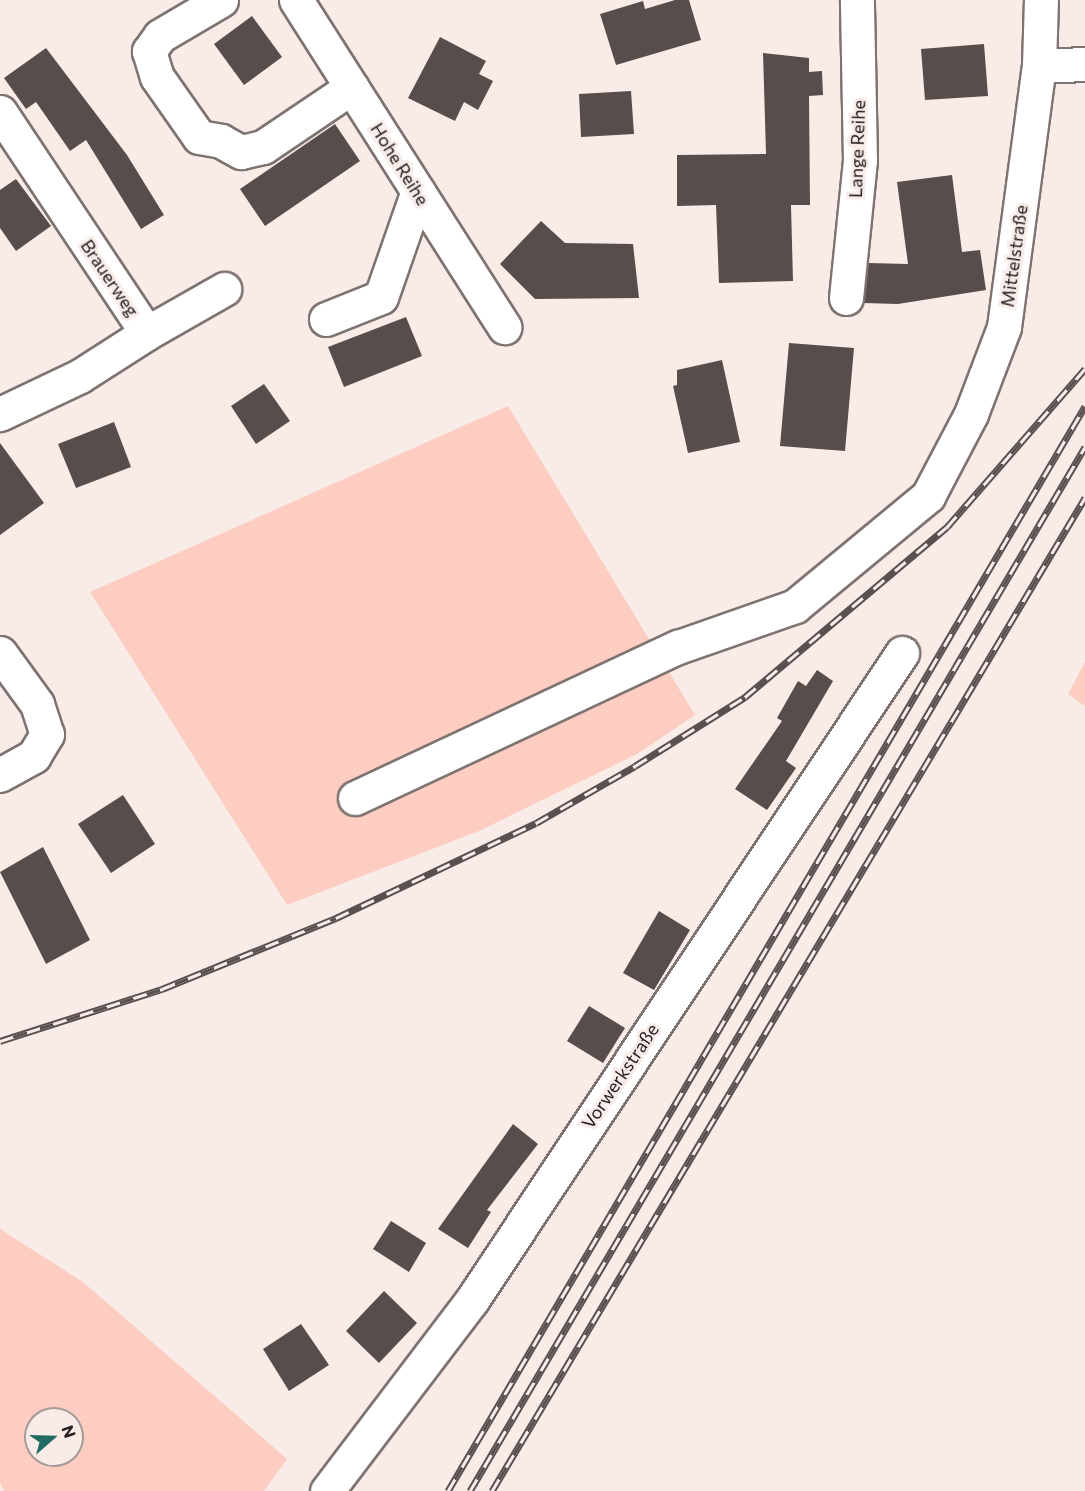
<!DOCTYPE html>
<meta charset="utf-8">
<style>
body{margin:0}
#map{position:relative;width:1085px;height:1491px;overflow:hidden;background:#f9ece8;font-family:Commissioner,sans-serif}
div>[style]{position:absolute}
.green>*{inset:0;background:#fccdc0}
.building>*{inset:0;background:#574d4a}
.roads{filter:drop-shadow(2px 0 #7e7370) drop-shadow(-2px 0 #7e7370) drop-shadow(0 2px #7e7370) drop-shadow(0 -2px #7e7370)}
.minor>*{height:33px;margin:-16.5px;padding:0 16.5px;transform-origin:16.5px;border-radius:16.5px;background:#fff}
.rail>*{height:7px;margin-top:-3.5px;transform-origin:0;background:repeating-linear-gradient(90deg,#f9ece8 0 14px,#58514f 0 28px);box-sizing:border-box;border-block:2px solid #58514f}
span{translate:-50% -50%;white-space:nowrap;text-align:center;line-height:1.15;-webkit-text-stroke:6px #f9ece8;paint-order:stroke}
.street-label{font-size:18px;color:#25201f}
.north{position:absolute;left:24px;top:1407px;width:60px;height:60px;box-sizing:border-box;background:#f9ece8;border:2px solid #a49a98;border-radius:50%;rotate:70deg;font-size:16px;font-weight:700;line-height:24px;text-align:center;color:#25201f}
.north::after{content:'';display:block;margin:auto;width:21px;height:27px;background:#216b63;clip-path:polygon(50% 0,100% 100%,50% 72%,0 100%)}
</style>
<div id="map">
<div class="green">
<div style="clip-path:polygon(508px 406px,695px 715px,637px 754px,479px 831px,287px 905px,90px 592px)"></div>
<div style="clip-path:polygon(1085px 662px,1085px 706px,1068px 694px)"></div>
<div style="clip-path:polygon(evenodd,0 1229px,83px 1282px,287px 1459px,264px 1491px,4px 1491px,0 1483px,0 1229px,36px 1419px,72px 1419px,72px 1455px,36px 1455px,36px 1419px)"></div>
</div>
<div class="building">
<div style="clip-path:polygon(675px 0,689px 0,701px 40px,616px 65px,600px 14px,643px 1px,645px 9px)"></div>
<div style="clip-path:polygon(252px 16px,282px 57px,244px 85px,214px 44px)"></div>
<div style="clip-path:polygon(440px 37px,486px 61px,479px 74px,493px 81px,478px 110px,464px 102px,455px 121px,408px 98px)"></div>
<div style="clip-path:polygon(984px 44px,988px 96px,925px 100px,921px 49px)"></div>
<div style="clip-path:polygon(46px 48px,127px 155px,164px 215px,141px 229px,86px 140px,70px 151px,36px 102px,26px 109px,4px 78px)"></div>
<div style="clip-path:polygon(763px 53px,809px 58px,809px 72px,822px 71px,823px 95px,809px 96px,810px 205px,791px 205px,793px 281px,719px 283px,716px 205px,677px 206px,677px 155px,766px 154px)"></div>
<div style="clip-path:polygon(631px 91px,634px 134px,581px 137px,579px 94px)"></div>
<div style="clip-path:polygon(335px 124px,360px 161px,265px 226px,240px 189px)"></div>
<div style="clip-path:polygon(952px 175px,962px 252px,980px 250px,986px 290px,898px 304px,864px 303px,868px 263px,908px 264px,897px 182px)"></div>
<div style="clip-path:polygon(16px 179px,51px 226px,16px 251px,0 228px,0 190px)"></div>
<div style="clip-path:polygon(541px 221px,565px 243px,633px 244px,639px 298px,535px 299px,500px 264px)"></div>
<div style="clip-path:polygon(406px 317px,422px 356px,344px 387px,328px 347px)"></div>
<div style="clip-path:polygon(789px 343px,854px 348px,845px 451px,780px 446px)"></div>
<div style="clip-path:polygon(722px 360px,740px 442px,688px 453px,673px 386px,677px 385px,677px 370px)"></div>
<div style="clip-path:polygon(264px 384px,290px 421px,256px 444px,231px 406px)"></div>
<div style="clip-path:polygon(114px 422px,131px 467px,76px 488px,58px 444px)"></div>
<div style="clip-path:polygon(0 443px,44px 503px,0 535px)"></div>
<div style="clip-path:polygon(817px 670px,833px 681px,786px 761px,796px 768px,767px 810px,735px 789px,782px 721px,777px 718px,798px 681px,806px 686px)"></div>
<div style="clip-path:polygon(123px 795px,155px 844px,111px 873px,78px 824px)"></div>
<div style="clip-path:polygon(43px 847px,90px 940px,46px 964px,0 872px)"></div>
<div style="clip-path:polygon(659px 911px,690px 930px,654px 990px,623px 973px)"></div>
<div style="clip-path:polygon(589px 1006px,625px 1028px,603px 1063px,567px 1041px)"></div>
<div style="clip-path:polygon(513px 1124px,538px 1144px,487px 1210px,491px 1212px,468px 1248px,438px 1229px)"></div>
<div style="clip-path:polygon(391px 1221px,426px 1243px,409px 1272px,373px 1249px)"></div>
<div style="clip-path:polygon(384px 1291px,417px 1323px,379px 1363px,346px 1331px)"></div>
<div style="clip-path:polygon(301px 1324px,329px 1365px,289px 1391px,263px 1349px)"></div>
</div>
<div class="roads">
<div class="minor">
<div style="left:221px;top:0;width:71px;rotate:149.5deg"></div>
<div style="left:160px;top:36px;width:19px;rotate:126deg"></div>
<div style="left:149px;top:51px;width:27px;rotate:73deg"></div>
<div style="left:157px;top:77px;width:73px;rotate:55deg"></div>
<div style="left:199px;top:137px;width:22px;rotate:10deg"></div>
<div style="left:221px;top:141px;width:23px;rotate:29deg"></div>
<div style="left:241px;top:152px;width:23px;rotate:-13deg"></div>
<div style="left:263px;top:147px;width:107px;rotate:-34deg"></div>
<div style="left:296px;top:0;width:388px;rotate:57.5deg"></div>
<div style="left:1039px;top:66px;width:46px;rotate:-2.5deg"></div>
<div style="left:0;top:112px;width:265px;rotate:56.4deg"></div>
<div style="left:147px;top:333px;width:80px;rotate:147.3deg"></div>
<div style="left:80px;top:376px;width:89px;rotate:154.6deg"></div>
<div style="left:846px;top:298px;width:138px;rotate:-84.2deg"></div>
<div style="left:860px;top:161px;width:161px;rotate:-91.1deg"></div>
<div style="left:326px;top:319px;width:59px;rotate:-21.8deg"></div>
<div style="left:381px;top:297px;width:112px;rotate:-70.8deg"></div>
<div style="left:147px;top:333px;width:89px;rotate:-29.7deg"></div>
<div style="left:0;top:653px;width:63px;rotate:54deg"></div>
<div style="left:37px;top:704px;width:32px;rotate:72deg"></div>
<div style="left:47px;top:734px;width:26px;rotate:121deg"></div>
<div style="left:34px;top:756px;width:39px;rotate:151deg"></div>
<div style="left:355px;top:798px;width:357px;rotate:-25.1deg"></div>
<div style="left:678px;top:647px;width:124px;rotate:-19.3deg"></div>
<div style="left:795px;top:606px;width:173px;rotate:-39.6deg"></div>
<div style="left:928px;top:496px;width:93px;rotate:-62.3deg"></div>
<div style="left:971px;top:414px;width:93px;rotate:-69.2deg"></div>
<div style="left:1004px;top:327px;width:263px;rotate:-82.4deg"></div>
<div style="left:1039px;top:66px;width:66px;rotate:-88.3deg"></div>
<div style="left:327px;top:1491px;width:240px;rotate:-52.8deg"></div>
<div style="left:472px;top:1300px;width:777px;rotate:-56.39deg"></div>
</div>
</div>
<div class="rail">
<div style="left:0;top:1041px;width:170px;rotate:-17.8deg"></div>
<div style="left:162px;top:989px;width:188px;rotate:-22.2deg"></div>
<div style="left:336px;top:918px;width:221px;rotate:-25.4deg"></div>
<div style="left:536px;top:823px;width:114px;rotate:-29.9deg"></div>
<div style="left:635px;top:766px;width:130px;rotate:-32.1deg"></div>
<div style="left:745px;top:697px;width:264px;rotate:-40.1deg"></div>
<div style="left:947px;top:527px;width:210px;rotate:-48.9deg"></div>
<div style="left:448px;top:1491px;width:1258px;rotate:-59.58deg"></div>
<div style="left:470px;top:1491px;width:1212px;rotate:-59.5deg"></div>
<div style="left:492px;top:1491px;width:1157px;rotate:-59.16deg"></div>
</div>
<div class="street-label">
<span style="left:857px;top:149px;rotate:-88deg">Lange Reihe</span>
<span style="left:400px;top:164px;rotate:58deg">Hohe Reihe</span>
<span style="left:1014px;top:256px;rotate:-82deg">Mittelstraße</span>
<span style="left:110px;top:278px;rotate:56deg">Brauerweg</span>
<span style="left:620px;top:1076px;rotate:-56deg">Vorwerkstraße</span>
</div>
<div class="north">N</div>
</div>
